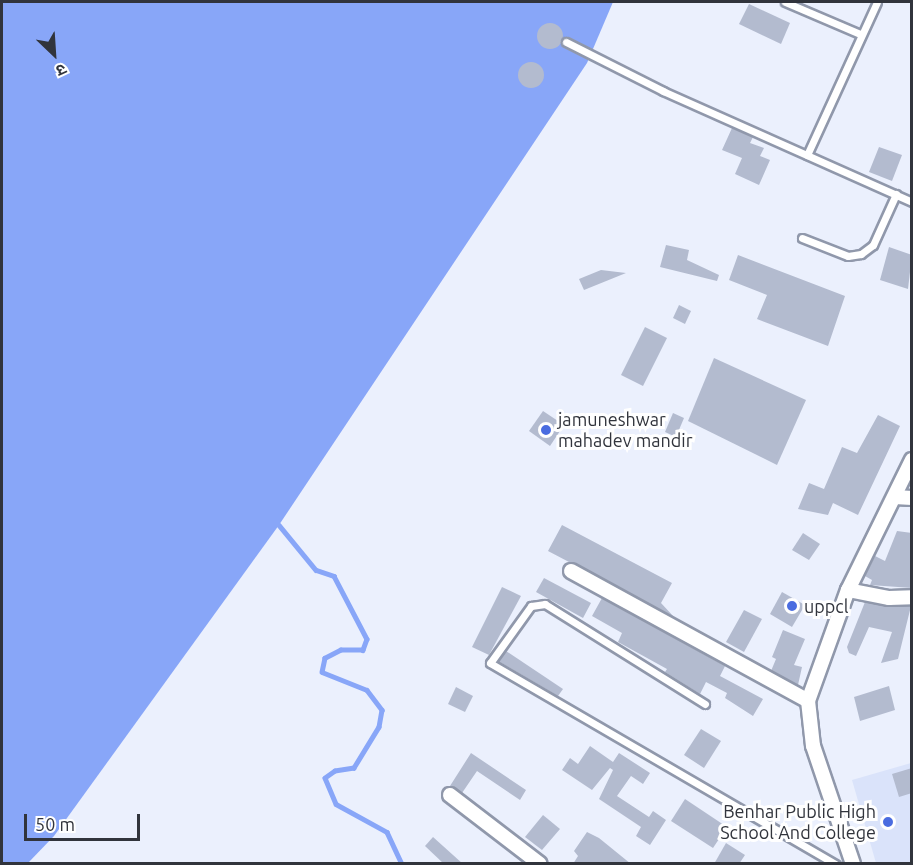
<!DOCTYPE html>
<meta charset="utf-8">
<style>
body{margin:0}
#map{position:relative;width:913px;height:865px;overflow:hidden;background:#ebf0fd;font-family:Ubuntu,"Noto Sans Devanagari",sans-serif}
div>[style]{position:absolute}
.built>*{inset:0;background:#dae3fa}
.water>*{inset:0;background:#88a6f8}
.stream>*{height:4.5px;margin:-2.25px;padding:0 2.25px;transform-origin:2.25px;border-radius:2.25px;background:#88a6f8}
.building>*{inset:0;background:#b3bbcf}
.round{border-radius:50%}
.roads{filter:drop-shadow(2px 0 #9098ab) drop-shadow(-2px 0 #9098ab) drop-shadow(0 2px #9098ab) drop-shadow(0 -2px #9098ab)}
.lane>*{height:7px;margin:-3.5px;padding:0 3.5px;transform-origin:3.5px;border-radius:3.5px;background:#fff}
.street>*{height:14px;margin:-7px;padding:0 7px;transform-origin:7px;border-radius:7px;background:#fff}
.dots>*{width:16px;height:16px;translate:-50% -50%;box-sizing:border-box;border:3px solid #fff;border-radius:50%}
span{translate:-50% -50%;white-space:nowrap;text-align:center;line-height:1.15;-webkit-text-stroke:6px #fff;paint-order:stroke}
.poi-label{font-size:18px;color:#31343c}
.left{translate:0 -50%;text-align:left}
.right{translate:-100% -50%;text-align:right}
.frame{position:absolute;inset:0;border:3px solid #31343c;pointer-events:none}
.north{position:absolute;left:24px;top:24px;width:60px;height:60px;-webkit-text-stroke:4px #fff;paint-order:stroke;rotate:155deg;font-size:16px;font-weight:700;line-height:24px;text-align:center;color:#31343c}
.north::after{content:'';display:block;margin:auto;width:21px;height:27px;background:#31343c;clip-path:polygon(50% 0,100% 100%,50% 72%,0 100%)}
.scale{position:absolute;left:24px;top:814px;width:116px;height:27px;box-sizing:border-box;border:3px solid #31343c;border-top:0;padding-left:8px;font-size:18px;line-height:21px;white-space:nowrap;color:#31343c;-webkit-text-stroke:4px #fff;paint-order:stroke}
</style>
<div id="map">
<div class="built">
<div style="clip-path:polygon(911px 763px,911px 863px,876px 863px,852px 780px)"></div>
</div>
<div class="water">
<div style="clip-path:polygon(2px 2px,613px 2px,587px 63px,279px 525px,54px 836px,28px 863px,2px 864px)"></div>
</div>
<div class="stream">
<div style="left:279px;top:525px;width:58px;rotate:50.6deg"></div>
<div style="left:316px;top:570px;width:19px;rotate:18deg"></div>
<div style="left:334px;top:576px;width:71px;rotate:62.4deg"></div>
<div style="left:367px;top:639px;width:12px;rotate:110deg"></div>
<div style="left:363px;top:650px;width:22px;rotate:180deg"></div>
<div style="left:341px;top:650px;width:18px;rotate:153deg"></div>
<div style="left:325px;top:658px;width:14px;rotate:102deg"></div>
<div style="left:322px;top:672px;width:48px;rotate:21.8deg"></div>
<div style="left:367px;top:690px;width:25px;rotate:53deg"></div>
<div style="left:382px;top:710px;width:17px;rotate:100deg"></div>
<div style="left:379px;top:727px;width:48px;rotate:121.4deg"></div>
<div style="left:354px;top:768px;width:19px;rotate:171deg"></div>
<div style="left:335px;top:771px;width:12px;rotate:145deg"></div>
<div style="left:325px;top:778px;width:28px;rotate:67deg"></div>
<div style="left:336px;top:804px;width:58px;rotate:28.8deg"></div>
<div style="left:387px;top:832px;width:35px;rotate:65deg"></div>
</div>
<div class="building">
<div style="clip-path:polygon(749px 4px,790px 23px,781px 44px,739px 24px)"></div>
<div class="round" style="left:537px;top:23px;width:26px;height:26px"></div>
<div class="round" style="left:518px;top:62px;width:26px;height:26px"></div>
<div style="clip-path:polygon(732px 128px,753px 137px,750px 143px,764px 148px,760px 156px,770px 160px,759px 185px,735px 174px,742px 158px,722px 150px)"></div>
<div style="clip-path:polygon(879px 147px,902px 155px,892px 181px,869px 172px)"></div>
<div style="clip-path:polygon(666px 245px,689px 250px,687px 260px,719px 275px,717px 281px,660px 267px)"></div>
<div style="clip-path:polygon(889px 247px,912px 255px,908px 289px,880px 280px)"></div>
<div style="clip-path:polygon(738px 255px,845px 296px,828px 346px,757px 319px,767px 295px,729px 280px)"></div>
<div style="clip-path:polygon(601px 270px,626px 273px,584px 290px,579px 279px)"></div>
<div style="clip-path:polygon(679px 305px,691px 311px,685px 324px,673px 318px)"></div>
<div style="clip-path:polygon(645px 327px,667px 338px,643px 386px,621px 375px)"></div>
<div style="clip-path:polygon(714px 358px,806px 400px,777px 465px,688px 421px)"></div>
<div style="clip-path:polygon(543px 411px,564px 425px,550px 446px,529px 431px)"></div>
<div style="clip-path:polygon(673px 413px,684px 418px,676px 437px,665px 432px)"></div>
<div style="clip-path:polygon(878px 415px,900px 426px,858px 515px,833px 503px,828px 515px,798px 509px,809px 483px,824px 489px,842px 447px,857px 453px)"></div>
<div style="clip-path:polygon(562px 525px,672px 583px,661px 603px,674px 617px,548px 551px)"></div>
<div style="clip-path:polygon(897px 531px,912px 533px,912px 588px,870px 585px,872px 580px,865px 576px,875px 556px,885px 561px)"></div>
<div style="clip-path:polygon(803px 533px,820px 544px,809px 560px,792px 550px)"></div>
<div style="clip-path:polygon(544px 578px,591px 603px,583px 618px,536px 592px)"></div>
<div style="clip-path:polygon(502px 587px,521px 596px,489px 655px,472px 647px)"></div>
<div style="clip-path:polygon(782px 592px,805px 605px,792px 627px,770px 614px)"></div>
<div style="clip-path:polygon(602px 598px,725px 666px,720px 676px,763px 699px,753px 716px,725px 698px,727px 693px,706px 682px,700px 694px,665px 672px,667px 669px,618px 642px,622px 633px,592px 616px)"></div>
<div style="clip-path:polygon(865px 602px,911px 606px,898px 659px,881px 663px,892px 632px,869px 627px,856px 656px,849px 653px,847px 647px)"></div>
<div style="clip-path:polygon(744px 610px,762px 619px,744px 652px,726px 642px)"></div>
<div style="clip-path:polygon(783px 630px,805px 639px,794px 665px,802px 667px,798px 685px,771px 671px,776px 659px,772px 657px)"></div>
<div style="clip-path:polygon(506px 651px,563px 689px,558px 696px,498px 661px)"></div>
<div style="clip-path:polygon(889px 686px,895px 710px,860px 721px,854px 697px)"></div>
<div style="clip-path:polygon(456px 687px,473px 696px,465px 712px,448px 704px)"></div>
<div style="clip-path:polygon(701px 729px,721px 741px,704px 768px,684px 755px)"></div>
<div style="clip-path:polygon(590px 746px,613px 762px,619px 753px,650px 773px,643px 784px,631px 776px,617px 796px,649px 817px,653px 811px,666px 820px,650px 845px,636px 836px,641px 827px,599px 799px,613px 770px,610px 768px,592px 790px,562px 770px,570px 758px,578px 764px)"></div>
<div style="clip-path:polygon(471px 753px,526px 790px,520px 800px,477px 771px,462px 793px,450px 786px)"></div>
<div style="clip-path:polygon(912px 768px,912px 793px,899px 797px,892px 774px)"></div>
<div style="clip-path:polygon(685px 799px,727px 827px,713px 848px,671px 821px)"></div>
<div style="clip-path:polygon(543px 815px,560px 829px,542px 850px,525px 837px)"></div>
<div style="clip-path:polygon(587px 832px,599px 838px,631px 864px,573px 864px,578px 856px,574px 851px)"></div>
<div style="clip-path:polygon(433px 837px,463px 864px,444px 864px,425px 846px)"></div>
<div style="clip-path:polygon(726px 843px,745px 855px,739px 864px,714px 864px)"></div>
</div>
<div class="roads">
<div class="lane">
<div style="left:785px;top:2px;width:82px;rotate:23.1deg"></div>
<div style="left:566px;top:42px;width:109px;rotate:26.8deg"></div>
<div style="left:663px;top:91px;width:273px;rotate:24deg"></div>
<div style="left:807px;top:155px;width:168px;rotate:-65.4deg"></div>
<div style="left:802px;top:238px;width:49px;rotate:21.4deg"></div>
<div style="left:848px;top:256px;width:13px;rotate:-9deg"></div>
<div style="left:861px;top:254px;width:15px;rotate:-37deg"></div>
<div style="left:873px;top:245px;width:56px;rotate:-65.7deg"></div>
<div style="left:705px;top:704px;width:189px;rotate:-148deg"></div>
<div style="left:545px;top:604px;width:14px;rotate:172deg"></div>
<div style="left:531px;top:606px;width:70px;rotate:125.7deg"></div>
<div style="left:490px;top:663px;width:400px;rotate:30.2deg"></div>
</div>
<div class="street">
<div style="left:895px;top:497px;width:17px;rotate:3deg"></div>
<div style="left:571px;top:571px;width:270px;rotate:28.7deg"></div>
<div style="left:848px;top:590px;width:42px;rotate:11deg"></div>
<div style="left:889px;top:598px;width:23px;rotate:-2deg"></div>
<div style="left:450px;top:795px;width:113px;rotate:37.5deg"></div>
<div style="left:853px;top:864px;width:125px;rotate:-108.7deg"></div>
<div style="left:813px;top:746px;width:45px;rotate:-96.3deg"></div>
<div style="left:808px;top:701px;width:118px;rotate:-70.2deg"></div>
<div style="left:848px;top:590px;width:145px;rotate:-63.8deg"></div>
</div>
</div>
<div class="dots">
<div style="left:546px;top:430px;background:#4a6ce0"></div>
<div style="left:792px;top:606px;background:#4a6ce0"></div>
<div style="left:888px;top:822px;background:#4a6ce0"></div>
</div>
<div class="poi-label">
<span class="left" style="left:558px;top:430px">jamuneshwar<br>mahadev mandir</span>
<span class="left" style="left:804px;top:606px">uppcl</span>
<span class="right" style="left:876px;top:822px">Benhar Public High<br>School And College</span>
</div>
<div class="frame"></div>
<div class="north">उ</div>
<div class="scale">50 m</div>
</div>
